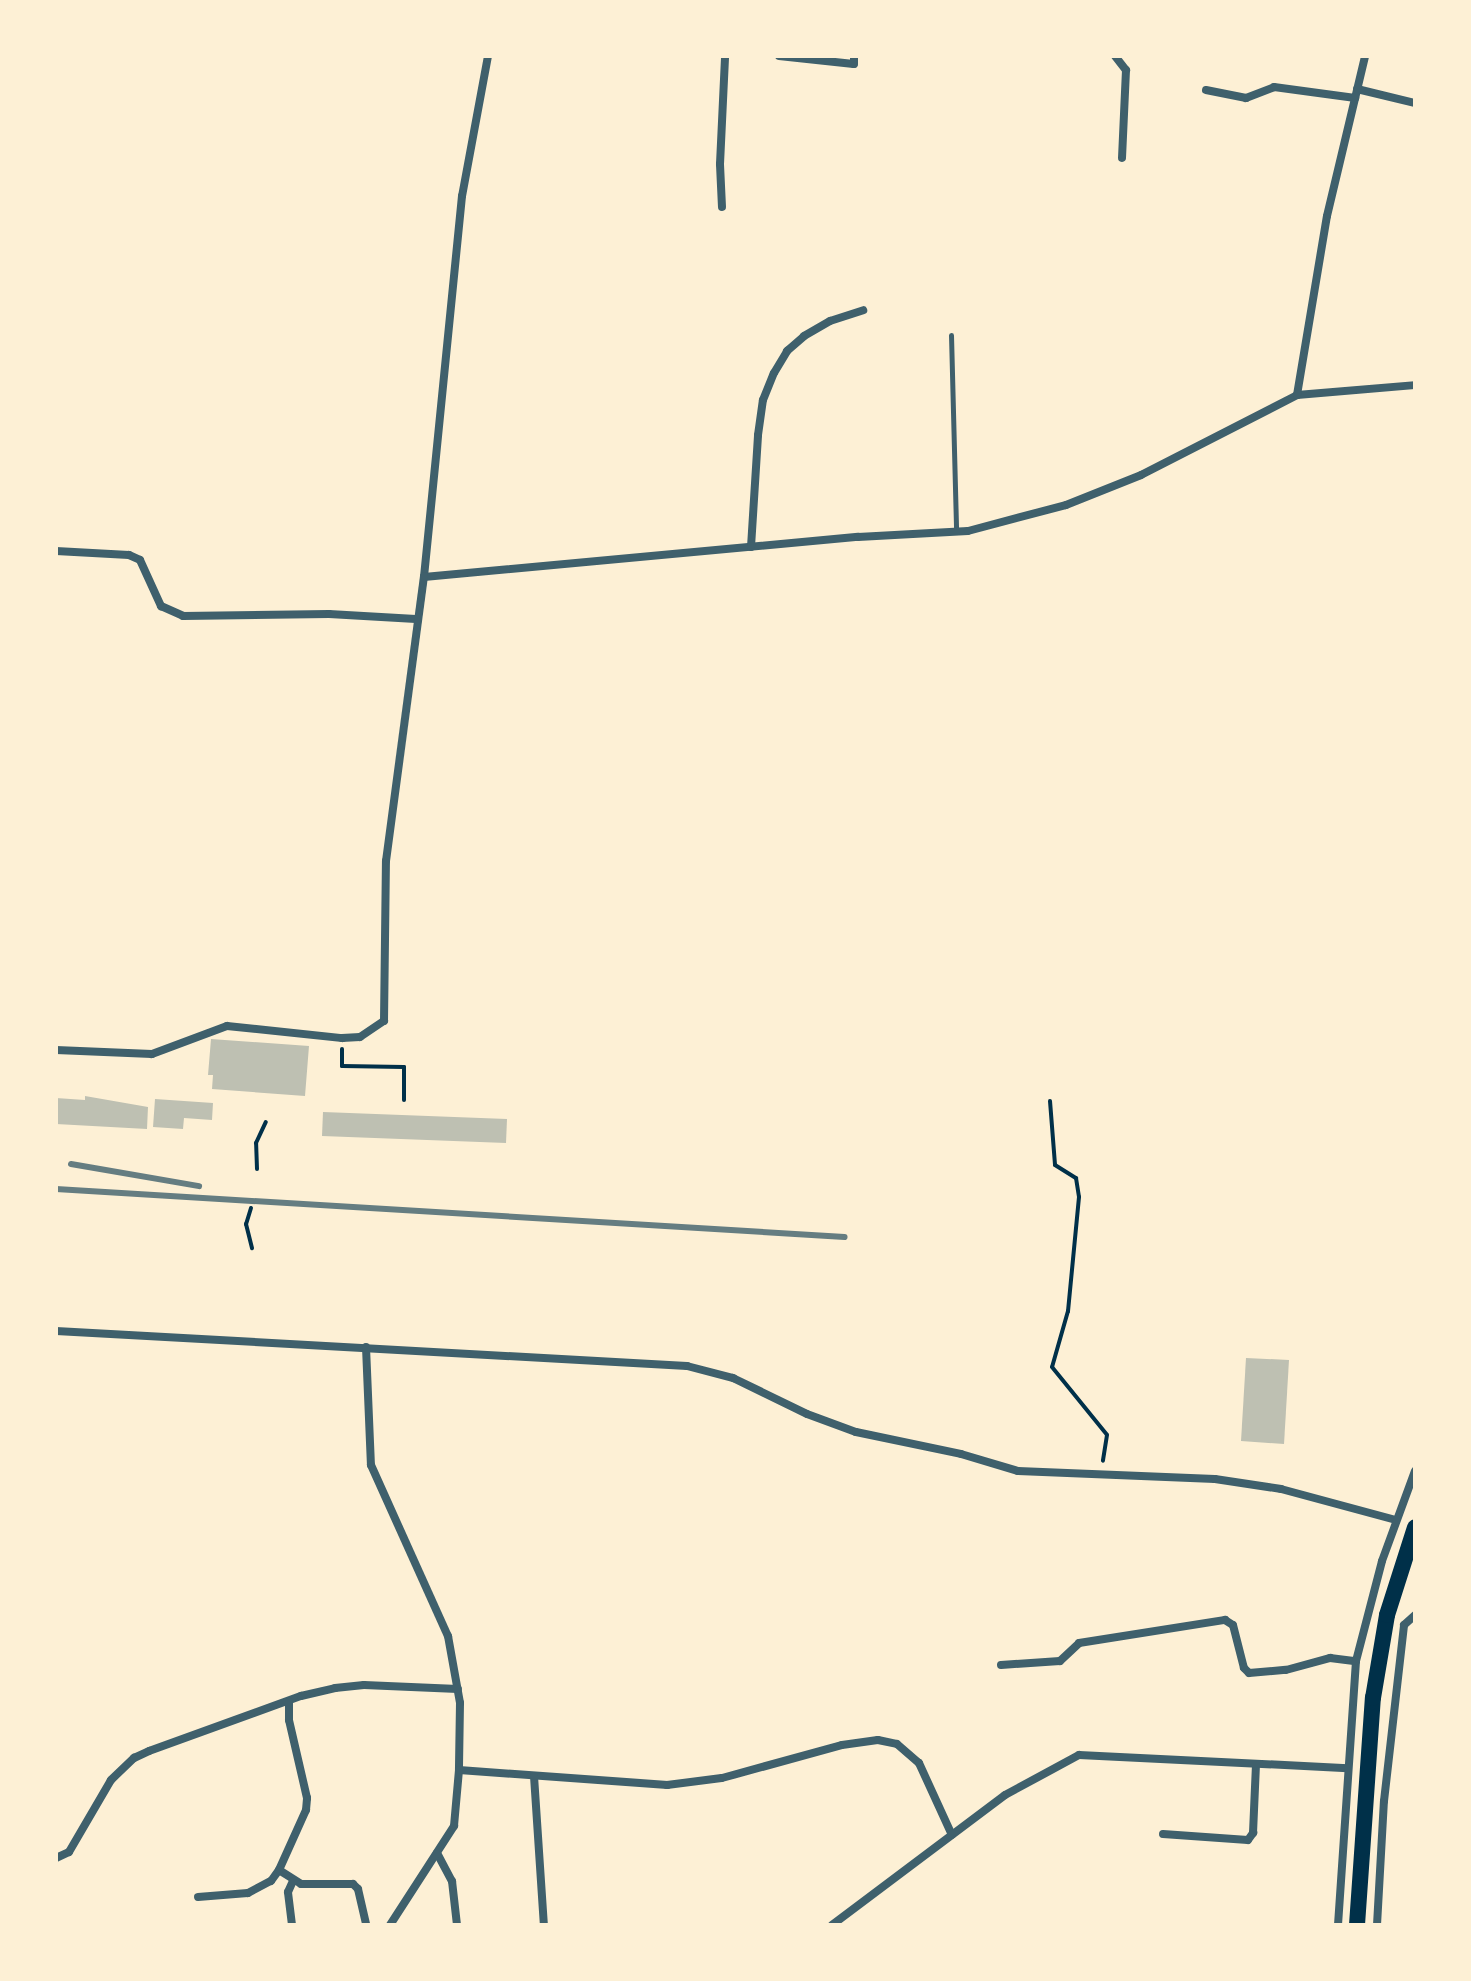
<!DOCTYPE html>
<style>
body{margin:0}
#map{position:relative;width:1471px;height:1981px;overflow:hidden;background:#fdf0d5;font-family:Jost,sans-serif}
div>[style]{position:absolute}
.building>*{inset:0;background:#bec0b2}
.path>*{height:4px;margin:-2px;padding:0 2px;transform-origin:2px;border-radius:2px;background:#003049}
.service>*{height:5px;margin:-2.5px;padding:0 2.5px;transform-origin:2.5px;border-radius:2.5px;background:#3f606c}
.minor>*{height:8px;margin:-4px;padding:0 4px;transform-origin:4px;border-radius:4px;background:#3f606c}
.primary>*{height:16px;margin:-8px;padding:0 8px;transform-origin:8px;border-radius:8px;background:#003049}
.rail>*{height:6px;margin:-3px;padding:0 3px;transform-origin:3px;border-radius:3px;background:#657d81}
span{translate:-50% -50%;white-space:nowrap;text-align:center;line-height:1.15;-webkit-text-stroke:6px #fdf0d5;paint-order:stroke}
.frame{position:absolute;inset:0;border:58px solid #fdf0d5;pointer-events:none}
</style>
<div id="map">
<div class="building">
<div style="clip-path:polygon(211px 1039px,309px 1046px,305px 1096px,212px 1089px,213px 1075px,208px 1075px)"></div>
<div style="clip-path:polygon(85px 1096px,148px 1107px,147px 1129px,56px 1124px,56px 1098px,85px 1100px)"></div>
<div style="clip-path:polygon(155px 1099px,213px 1103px,212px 1120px,184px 1118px,183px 1129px,153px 1127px)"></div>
<div style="clip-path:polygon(323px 1112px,507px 1119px,506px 1143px,322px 1136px)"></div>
<div style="clip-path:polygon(1246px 1358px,1289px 1360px,1284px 1444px,1241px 1441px)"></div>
</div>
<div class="path">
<div style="left:342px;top:1049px;width:17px;rotate:90deg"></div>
<div style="left:342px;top:1066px;width:62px;rotate:0.9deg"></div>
<div style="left:404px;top:1067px;width:33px;rotate:90deg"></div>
<div style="left:1050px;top:1101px;width:64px;rotate:85.5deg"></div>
<div style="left:1055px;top:1165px;width:25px;rotate:32deg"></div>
<div style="left:1076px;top:1178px;width:19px;rotate:81deg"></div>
<div style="left:1079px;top:1197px;width:115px;rotate:95.5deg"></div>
<div style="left:1068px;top:1311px;width:58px;rotate:105.9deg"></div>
<div style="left:1052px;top:1367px;width:87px;rotate:51deg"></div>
<div style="left:1107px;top:1435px;width:26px;rotate:99deg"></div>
<div style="left:257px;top:1169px;width:26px;rotate:-92deg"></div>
<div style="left:256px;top:1143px;width:23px;rotate:-65deg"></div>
<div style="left:251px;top:1208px;width:17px;rotate:107deg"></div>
<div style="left:246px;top:1224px;width:25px;rotate:76deg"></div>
</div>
<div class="service">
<div style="left:951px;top:335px;width:197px;rotate:88.5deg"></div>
</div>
<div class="minor">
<div style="left:488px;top:56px;width:142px;rotate:100.5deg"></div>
<div style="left:462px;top:196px;width:383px;rotate:95.7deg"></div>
<div style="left:424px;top:577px;width:436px;rotate:-5.3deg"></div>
<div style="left:858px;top:537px;width:110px;rotate:-3.1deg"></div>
<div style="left:968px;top:531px;width:101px;rotate:-14.9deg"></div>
<div style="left:1066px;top:505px;width:81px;rotate:-21.8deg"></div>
<div style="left:1141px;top:475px;width:175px;rotate:-27.1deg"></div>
<div style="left:1297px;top:395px;width:118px;rotate:-4.8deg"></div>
<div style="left:779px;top:56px;width:75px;rotate:6.1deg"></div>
<div style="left:854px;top:64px;width:8px;rotate:-90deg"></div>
<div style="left:1115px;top:56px;width:18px;rotate:52deg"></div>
<div style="left:1126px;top:70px;width:88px;rotate:92.6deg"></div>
<div style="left:1357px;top:89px;width:60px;rotate:13.6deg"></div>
<div style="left:1206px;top:90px;width:41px;rotate:11.3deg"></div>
<div style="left:1246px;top:98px;width:30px;rotate:-21deg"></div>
<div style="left:1274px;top:87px;width:82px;rotate:7.7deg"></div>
<div style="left:722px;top:207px;width:43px;rotate:-92.7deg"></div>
<div style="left:720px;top:164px;width:108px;rotate:-87.3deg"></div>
<div style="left:1297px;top:395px;width:181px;rotate:-80.5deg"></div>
<div style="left:1327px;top:216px;width:164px;rotate:-76.6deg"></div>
<div style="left:751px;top:547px;width:112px;rotate:-86.4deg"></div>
<div style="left:758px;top:435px;width:35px;rotate:-82deg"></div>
<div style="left:763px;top:400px;width:29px;rotate:-68deg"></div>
<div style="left:774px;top:373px;width:26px;rotate:-59deg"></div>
<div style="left:787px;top:351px;width:23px;rotate:-41deg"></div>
<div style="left:804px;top:336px;width:30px;rotate:-30deg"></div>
<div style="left:830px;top:321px;width:35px;rotate:-18deg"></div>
<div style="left:56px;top:551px;width:73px;rotate:3.1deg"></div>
<div style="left:129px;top:555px;width:12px;rotate:24deg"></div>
<div style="left:140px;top:560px;width:51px;rotate:65.5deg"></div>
<div style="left:161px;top:606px;width:24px;rotate:24deg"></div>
<div style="left:183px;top:616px;width:146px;rotate:-0.8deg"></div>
<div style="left:329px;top:614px;width:87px;rotate:3.3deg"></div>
<div style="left:56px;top:1050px;width:96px;rotate:2.4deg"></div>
<div style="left:152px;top:1054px;width:80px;rotate:-20.5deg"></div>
<div style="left:227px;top:1026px;width:116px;rotate:6deg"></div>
<div style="left:342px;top:1038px;width:18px;rotate:-3deg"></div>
<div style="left:360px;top:1037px;width:29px;rotate:-34deg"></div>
<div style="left:384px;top:1021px;width:160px;rotate:-89.3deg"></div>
<div style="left:386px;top:861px;width:287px;rotate:-82.4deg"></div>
<div style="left:56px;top:1331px;width:632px;rotate:3.17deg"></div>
<div style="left:687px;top:1366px;width:48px;rotate:14.6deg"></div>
<div style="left:733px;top:1378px;width:82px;rotate:25.9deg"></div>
<div style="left:807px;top:1414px;width:52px;rotate:20.2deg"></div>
<div style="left:856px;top:1432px;width:107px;rotate:11.8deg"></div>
<div style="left:961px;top:1454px;width:59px;rotate:16.6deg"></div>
<div style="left:1018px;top:1471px;width:197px;rotate:2.3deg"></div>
<div style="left:1215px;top:1479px;width:67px;rotate:8.6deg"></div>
<div style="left:1281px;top:1489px;width:119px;rotate:15.1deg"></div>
<div style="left:366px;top:1347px;width:118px;rotate:87.6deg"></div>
<div style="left:371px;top:1465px;width:188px;rotate:65.8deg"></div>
<div style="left:448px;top:1636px;width:68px;rotate:79.8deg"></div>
<div style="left:460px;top:1703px;width:67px;rotate:90.9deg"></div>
<div style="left:459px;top:1770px;width:209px;rotate:4.1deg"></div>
<div style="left:667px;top:1785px;width:55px;rotate:-7.3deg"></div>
<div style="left:722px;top:1778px;width:124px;rotate:-15.4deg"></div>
<div style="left:842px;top:1745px;width:36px;rotate:-8deg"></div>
<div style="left:878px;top:1740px;width:19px;rotate:12deg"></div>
<div style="left:897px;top:1744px;width:29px;rotate:41deg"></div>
<div style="left:919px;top:1763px;width:79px;rotate:65.4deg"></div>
<div style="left:1001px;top:1665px;width:59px;rotate:-3.9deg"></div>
<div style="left:1060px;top:1661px;width:26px;rotate:-43deg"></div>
<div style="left:1079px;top:1643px;width:148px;rotate:-9deg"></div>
<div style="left:1225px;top:1620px;width:9px;rotate:32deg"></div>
<div style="left:1233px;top:1625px;width:44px;rotate:75.7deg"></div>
<div style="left:1244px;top:1668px;width:7px;rotate:45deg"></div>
<div style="left:1249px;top:1673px;width:37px;rotate:-5deg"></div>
<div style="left:1286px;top:1670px;width:46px;rotate:-15.3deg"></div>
<div style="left:1330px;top:1658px;width:26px;rotate:7deg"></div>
<div style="left:534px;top:1776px;width:149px;rotate:86.2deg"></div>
<div style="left:1163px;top:1834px;width:85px;rotate:4deg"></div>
<div style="left:1248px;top:1840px;width:9px;rotate:-54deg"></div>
<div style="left:1253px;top:1833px;width:69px;rotate:-87.5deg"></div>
<div style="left:437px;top:1853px;width:32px;rotate:62deg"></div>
<div style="left:452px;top:1881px;width:44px;rotate:83.5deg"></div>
<div style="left:56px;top:1858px;width:14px;rotate:-25deg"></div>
<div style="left:69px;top:1852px;width:83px;rotate:-59.7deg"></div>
<div style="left:111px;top:1780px;width:32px;rotate:-44deg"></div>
<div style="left:134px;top:1758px;width:17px;rotate:-25deg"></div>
<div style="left:149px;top:1751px;width:162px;rotate:-19.9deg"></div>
<div style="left:301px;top:1696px;width:35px;rotate:-13deg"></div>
<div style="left:335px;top:1688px;width:29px;rotate:-6deg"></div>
<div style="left:364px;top:1685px;width:94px;rotate:2.4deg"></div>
<div style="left:279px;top:1870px;width:26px;rotate:32deg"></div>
<div style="left:301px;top:1884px;width:52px"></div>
<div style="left:353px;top:1884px;width:7px;rotate:45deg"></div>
<div style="left:358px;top:1889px;width:37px;rotate:77deg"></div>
<div style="left:198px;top:1897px;width:50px;rotate:-4.6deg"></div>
<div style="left:248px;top:1893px;width:26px;rotate:-28deg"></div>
<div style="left:271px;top:1881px;width:14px;rotate:-54deg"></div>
<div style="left:279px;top:1870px;width:66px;rotate:-65.8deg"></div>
<div style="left:306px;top:1810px;width:12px;rotate:-85deg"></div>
<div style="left:307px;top:1798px;width:80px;rotate:-103deg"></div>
<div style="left:289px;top:1720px;width:18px;rotate:-90deg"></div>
<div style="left:292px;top:1925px;width:33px;rotate:-97deg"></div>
<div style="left:288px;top:1892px;width:12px;rotate:-66deg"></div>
<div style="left:390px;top:1925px;width:118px;rotate:-57.1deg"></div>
<div style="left:454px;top:1826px;width:56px;rotate:-84.9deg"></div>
<div style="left:832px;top:1925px;width:216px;rotate:-36.9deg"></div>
<div style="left:1005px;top:1795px;width:84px;rotate:-28.4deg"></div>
<div style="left:1079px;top:1755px;width:269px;rotate:2.8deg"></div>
<div style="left:1338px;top:1925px;width:265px;rotate:-86.1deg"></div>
<div style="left:1356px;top:1661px;width:103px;rotate:-75.4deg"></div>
<div style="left:1382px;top:1561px;width:96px;rotate:-69.9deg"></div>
<div style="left:1377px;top:1925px;width:124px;rotate:-86.8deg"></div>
<div style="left:1384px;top:1801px;width:177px;rotate:-83.5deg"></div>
<div style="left:1404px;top:1625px;width:15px;rotate:-42deg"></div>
</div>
<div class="primary">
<div style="left:1357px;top:1925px;width:228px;rotate:-86deg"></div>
<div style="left:1373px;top:1698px;width:84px;rotate:-80.4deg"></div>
<div style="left:1387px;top:1615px;width:92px;rotate:-72.3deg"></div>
</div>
<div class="rail">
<div style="left:71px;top:1164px;width:130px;rotate:9.8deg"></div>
<div style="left:56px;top:1189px;width:790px;rotate:3.48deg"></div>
</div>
<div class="frame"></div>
</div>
